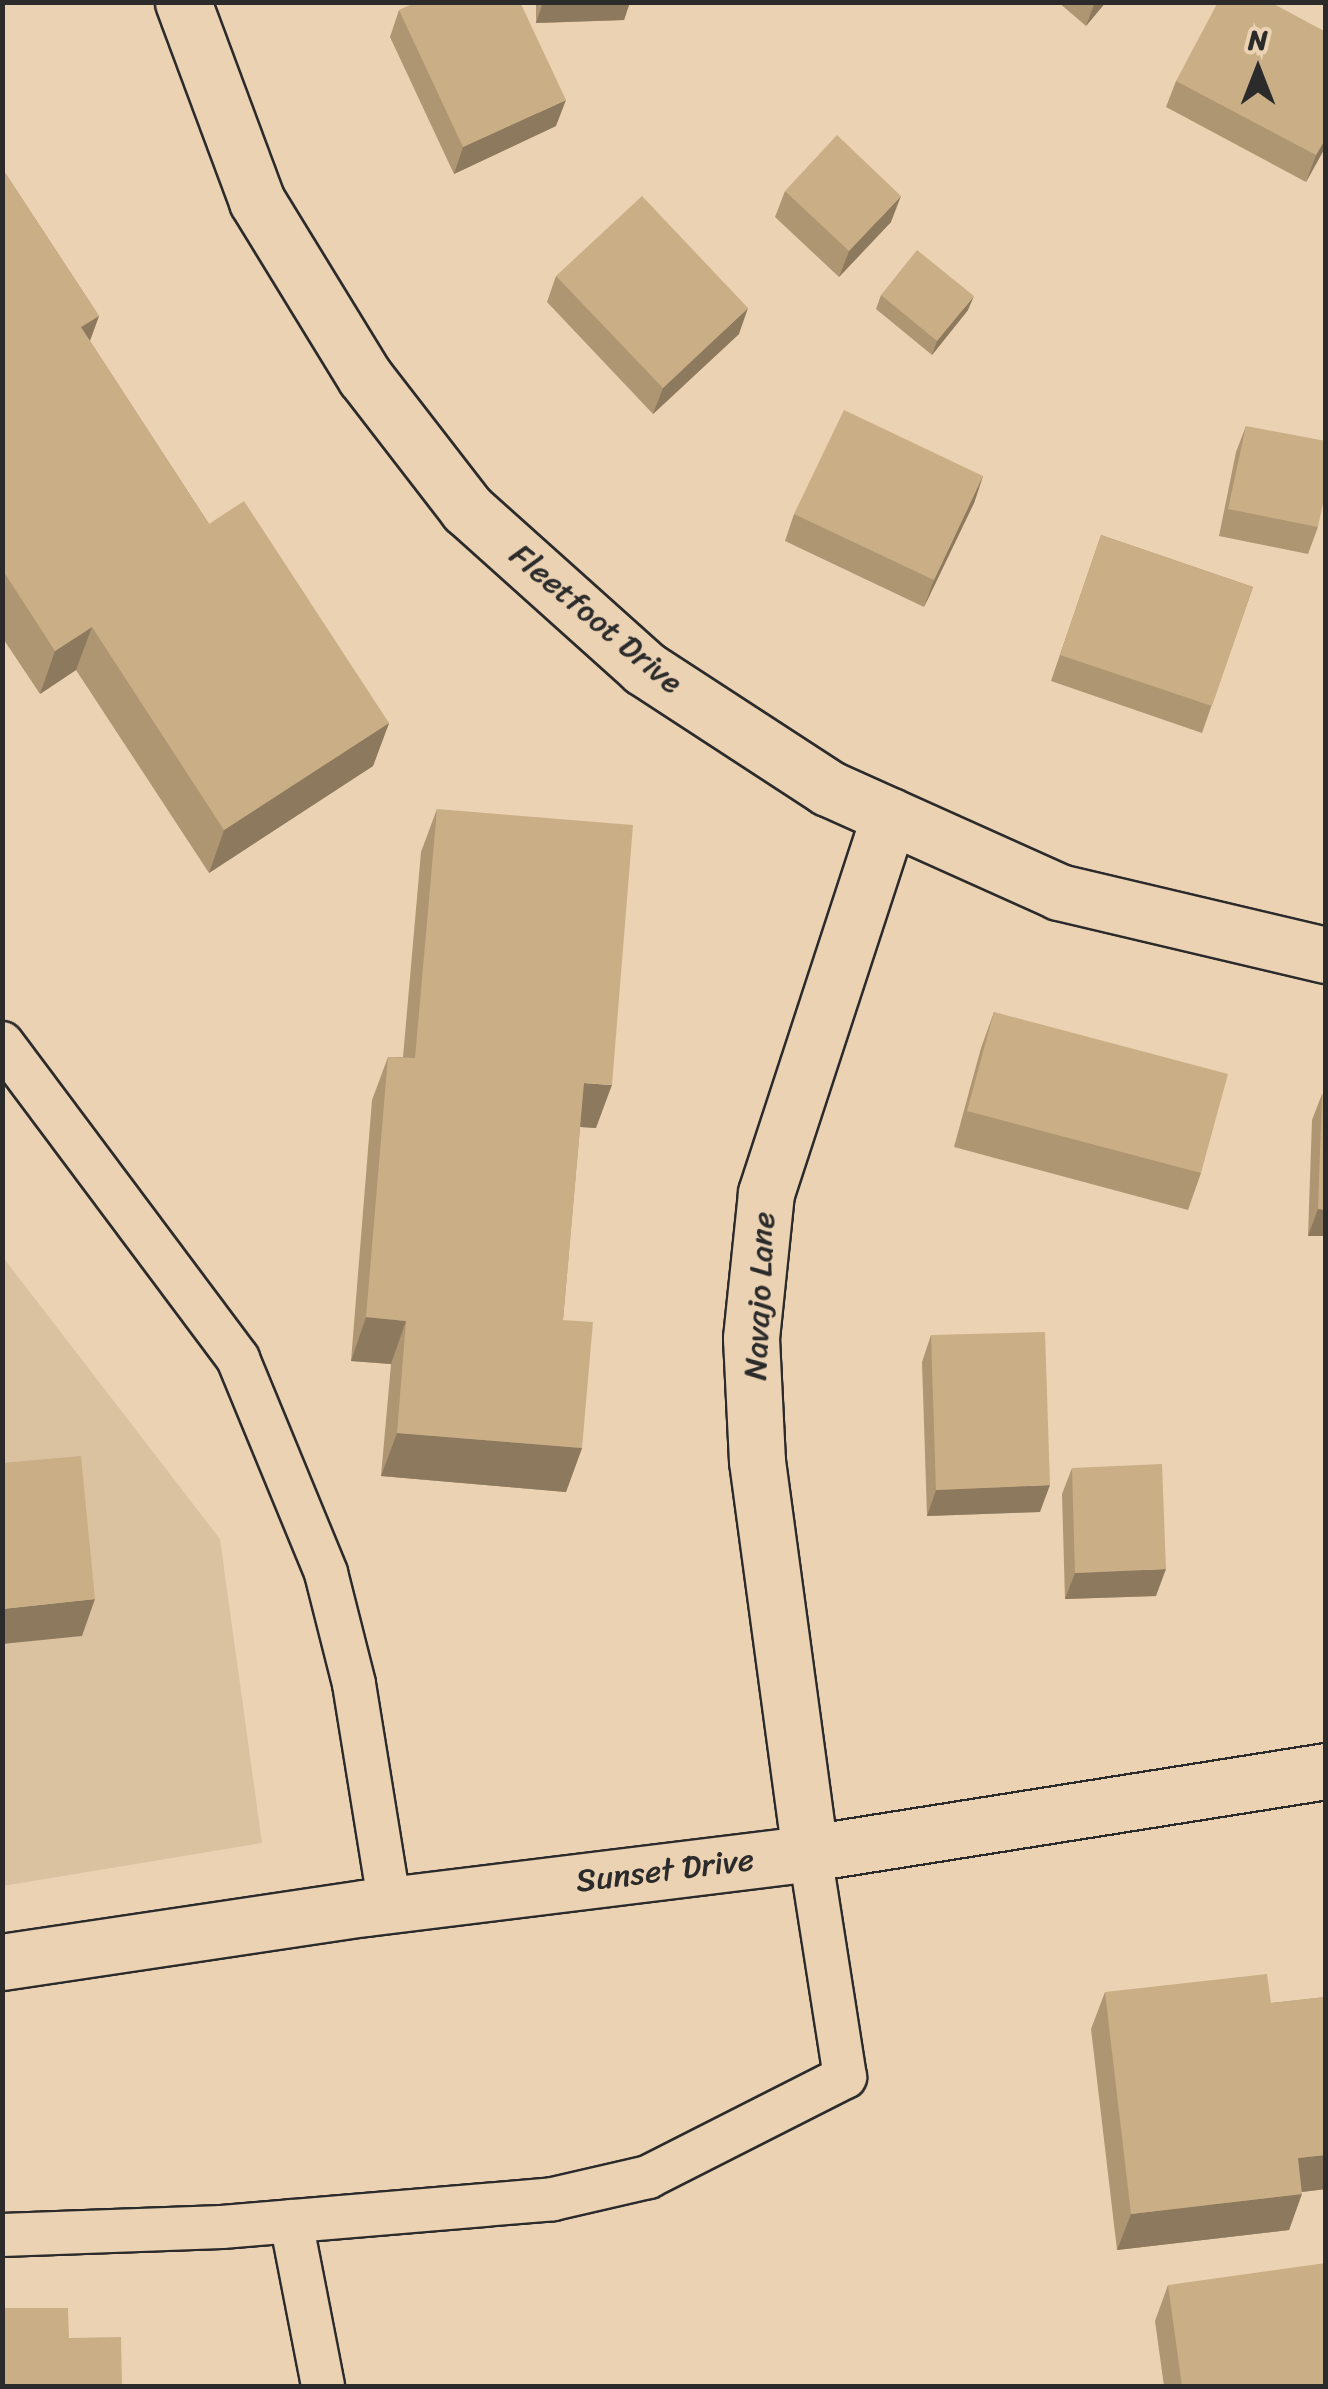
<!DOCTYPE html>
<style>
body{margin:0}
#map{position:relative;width:1328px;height:2389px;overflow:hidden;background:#ebd2b3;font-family:Sriracha,sans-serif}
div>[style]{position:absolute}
.built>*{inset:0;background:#dac2a1}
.roads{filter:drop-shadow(2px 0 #2b2b2b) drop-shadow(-2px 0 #2b2b2b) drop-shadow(0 2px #2b2b2b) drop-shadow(0 -2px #2b2b2b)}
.lane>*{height:42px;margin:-21px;padding:0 21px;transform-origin:21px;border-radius:21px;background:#ebd2b3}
.street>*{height:55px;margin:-27.5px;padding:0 27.5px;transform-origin:27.5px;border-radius:27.5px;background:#ebd2b3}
.secondary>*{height:55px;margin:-27.5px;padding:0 27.5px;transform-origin:27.5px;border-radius:27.5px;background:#ebd2b3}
.wall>*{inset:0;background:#ae9673}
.shaded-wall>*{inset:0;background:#8d7a5e}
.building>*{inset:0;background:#caaf86}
span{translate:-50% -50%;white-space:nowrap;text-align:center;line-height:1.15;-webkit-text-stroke:9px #ebd2b3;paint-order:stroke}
.street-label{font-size:32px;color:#2b2b2b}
.frame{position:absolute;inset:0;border:5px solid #2b2b2b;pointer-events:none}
.north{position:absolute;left:1208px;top:20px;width:100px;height:100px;-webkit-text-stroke:8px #ebd2b3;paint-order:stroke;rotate:0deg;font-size:28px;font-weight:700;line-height:40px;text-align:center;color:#2b2b2b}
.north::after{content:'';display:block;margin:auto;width:35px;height:45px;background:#2b2b2b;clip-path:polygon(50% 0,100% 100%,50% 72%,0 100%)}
</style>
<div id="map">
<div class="built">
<div style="clip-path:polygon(2px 1256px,220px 1539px,262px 1843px,3px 1886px)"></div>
</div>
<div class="roads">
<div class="lane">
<div style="left:2px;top:1043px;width:394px;rotate:53.2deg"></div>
<div style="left:238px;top:1359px;width:231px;rotate:67.6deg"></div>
<div style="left:326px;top:1573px;width:114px;rotate:75.8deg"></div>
<div style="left:354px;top:1684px;width:225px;rotate:80.8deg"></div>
<div style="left:291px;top:2221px;width:168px;rotate:79deg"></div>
<div style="left:2px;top:2235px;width:220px;rotate:-2.1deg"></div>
<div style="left:222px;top:2227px;width:332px;rotate:-4.8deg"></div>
<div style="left:553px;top:2199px;width:98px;rotate:-13deg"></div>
<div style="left:648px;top:2177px;width:221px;rotate:-26.9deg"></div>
<div style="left:845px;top:2077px;width:227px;rotate:-98.9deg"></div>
</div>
<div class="street">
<div style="left:183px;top:2px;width:212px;rotate:69.6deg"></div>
<div style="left:257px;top:201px;width:206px;rotate:58.5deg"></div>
<div style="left:365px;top:377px;width:167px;rotate:52.3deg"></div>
<div style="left:467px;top:509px;width:238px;rotate:41.9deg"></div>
<div style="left:644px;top:668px;width:220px;rotate:33.1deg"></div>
<div style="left:828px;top:788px;width:253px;rotate:24.2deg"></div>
<div style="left:1059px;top:892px;width:274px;rotate:13.3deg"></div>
<div style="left:810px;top:1853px;width:396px;rotate:-97.7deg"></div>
<div style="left:757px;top:1461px;width:123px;rotate:-92.8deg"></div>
<div style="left:751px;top:1338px;width:146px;rotate:-84.1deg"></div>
<div style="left:766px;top:1193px;width:397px;rotate:-71.9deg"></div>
</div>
<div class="secondary">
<div style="left:2px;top:1962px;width:367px;rotate:-8.5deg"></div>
<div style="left:365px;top:1908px;width:448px;rotate:-7deg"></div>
<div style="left:810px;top:1853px;width:522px;rotate:-9.03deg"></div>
</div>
</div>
<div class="wall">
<div style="clip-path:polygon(536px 2px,630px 2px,624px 20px,536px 23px)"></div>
<div style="clip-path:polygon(1058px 2px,1106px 2px,1086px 26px)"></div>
<div style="clip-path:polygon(399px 10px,556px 126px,454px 174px,390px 37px)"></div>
<div style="clip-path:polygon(1326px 32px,1326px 146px,1306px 182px,1166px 107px,1176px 81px)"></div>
<div style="clip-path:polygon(2px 168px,99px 316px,90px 341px,209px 524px,389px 723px,373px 766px,209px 873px,76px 670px,40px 694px,2px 637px)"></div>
<div style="clip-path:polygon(785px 191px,891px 222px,839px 277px,775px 217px)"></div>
<div style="clip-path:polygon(556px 276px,739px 334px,653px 414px,547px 302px)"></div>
<div style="clip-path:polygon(881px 295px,968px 310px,932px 355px,876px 309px)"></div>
<div style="clip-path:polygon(1246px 426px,1318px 527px,1308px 554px,1219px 536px,1236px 452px)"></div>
<div style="clip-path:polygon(983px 476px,974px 503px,924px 607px,785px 541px,794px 514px)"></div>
<div style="clip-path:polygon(1101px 535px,1253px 587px,1202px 733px,1051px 681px)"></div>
<div style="clip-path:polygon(437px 809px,596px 1128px,580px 1127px,563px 1320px,582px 1448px,566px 1492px,381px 1476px,391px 1364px,351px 1361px,372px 1100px,388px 1057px,403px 1057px,421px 852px)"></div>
<div style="clip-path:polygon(994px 1012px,1201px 1173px,1188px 1210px,954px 1147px,981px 1048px)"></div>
<div style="clip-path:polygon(1322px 1094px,1326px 1094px,1326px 1236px,1308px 1236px,1312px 1120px)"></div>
<div style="clip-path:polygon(931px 1335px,1040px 1512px,927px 1516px,922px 1362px)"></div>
<div style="clip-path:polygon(1072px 1468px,1156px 1596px,1065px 1599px,1062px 1494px)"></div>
<div style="clip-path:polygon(1105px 1992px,1271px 2003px,1326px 1997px,1326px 2189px,1302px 2192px,1289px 2230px,1117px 2250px,1091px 2029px)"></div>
<div style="clip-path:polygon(1168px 2285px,1326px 2386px,1164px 2386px,1155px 2321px)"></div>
</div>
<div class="shaded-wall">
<div style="clip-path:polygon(543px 2px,630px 2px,624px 20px,536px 23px)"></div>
<div style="clip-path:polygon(1095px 2px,1106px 2px,1086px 26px)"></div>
<div style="clip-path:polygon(566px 100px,556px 126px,454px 174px,463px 147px)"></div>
<div style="clip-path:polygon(1326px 138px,1326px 146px,1306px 182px,1316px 155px)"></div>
<div style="clip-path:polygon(901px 196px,891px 222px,839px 277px,849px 251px)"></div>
<div style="clip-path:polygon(974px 296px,968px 310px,932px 355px,937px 341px)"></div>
<div style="clip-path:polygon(748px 308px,739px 334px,653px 414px,663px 388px)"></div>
<div style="clip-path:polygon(99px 316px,83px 359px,81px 327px)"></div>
<div style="clip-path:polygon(983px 476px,974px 503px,924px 607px,934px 580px)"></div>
<div style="clip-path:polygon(92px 627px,76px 670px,40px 694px,55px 651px)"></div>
<div style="clip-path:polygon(389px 723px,373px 766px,209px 873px,224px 830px)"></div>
<div style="clip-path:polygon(584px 1083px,612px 1085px,596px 1128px,568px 1126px)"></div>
<div style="clip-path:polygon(1318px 1209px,1326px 1210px,1326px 1236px,1308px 1236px)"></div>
<div style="clip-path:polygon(366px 1317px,406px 1321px,391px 1364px,351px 1361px)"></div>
<div style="clip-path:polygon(397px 1433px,582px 1448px,566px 1492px,381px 1476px)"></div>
<div style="clip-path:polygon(1050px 1485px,1040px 1512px,927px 1516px,936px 1490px)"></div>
<div style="clip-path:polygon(1166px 1569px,1156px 1596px,1065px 1599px,1075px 1573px)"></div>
<div style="clip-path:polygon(95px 1599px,82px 1636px,2px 1644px,2px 1609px)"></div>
<div style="clip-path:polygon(1326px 2155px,1326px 2189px,1285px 2194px,1298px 2158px)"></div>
<div style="clip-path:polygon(1302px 2194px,1289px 2230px,1117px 2250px,1131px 2214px)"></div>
</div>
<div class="building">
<div style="clip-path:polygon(416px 2px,520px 2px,566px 100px,463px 147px,399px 10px)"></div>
<div style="clip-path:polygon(1218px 2px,1270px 2px,1326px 32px,1326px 138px,1316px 155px,1176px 81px)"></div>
<div style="clip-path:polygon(837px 135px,901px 196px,849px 251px,785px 191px)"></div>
<div style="clip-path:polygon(2px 168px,99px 316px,81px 327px,209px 524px,244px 501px,389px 723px,224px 830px,92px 627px,55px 651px,2px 569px)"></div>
<div style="clip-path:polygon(642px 196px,748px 308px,663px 388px,556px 276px)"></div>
<div style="clip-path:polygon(917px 250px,974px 296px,937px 341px,881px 295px)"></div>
<div style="clip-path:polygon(844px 410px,983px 476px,934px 580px,794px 514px)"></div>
<div style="clip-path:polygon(1246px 426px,1326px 441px,1326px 489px,1318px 527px,1228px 509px)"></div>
<div style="clip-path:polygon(1101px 535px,1253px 587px,1212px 706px,1060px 655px)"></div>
<div style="clip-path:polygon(437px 809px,633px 825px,612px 1085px,584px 1083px,563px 1320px,593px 1322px,582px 1448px,397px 1433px,406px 1321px,366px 1317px,388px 1057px,415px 1058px)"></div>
<div style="clip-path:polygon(994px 1012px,1228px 1074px,1201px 1173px,967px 1111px)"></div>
<div style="clip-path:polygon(1322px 1094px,1326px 1094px,1326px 1210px,1318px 1209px)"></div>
<div style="clip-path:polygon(1045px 1332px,1050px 1485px,936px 1490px,931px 1335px)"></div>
<div style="clip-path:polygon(81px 1456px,95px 1599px,2px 1609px,2px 1463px)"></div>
<div style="clip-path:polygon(1162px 1464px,1166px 1569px,1075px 1573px,1072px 1468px)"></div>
<div style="clip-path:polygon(1267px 1974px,1271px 2003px,1326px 1997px,1326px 2155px,1298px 2158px,1302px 2194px,1131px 2214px,1105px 1992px)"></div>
<div style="clip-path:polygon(1326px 2263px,1326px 2386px,1182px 2386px,1168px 2285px)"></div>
<div style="clip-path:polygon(2px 2308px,68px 2308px,69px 2338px,121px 2337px,122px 2386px,2px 2386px)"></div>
</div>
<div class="street-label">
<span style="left:596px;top:619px;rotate:40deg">Fleetfoot Drive</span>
<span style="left:760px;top:1296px;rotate:-87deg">Navajo Lane</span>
<span style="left:665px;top:1871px;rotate:-7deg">Sunset Drive</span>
</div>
<div class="frame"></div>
<div class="north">N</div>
</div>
